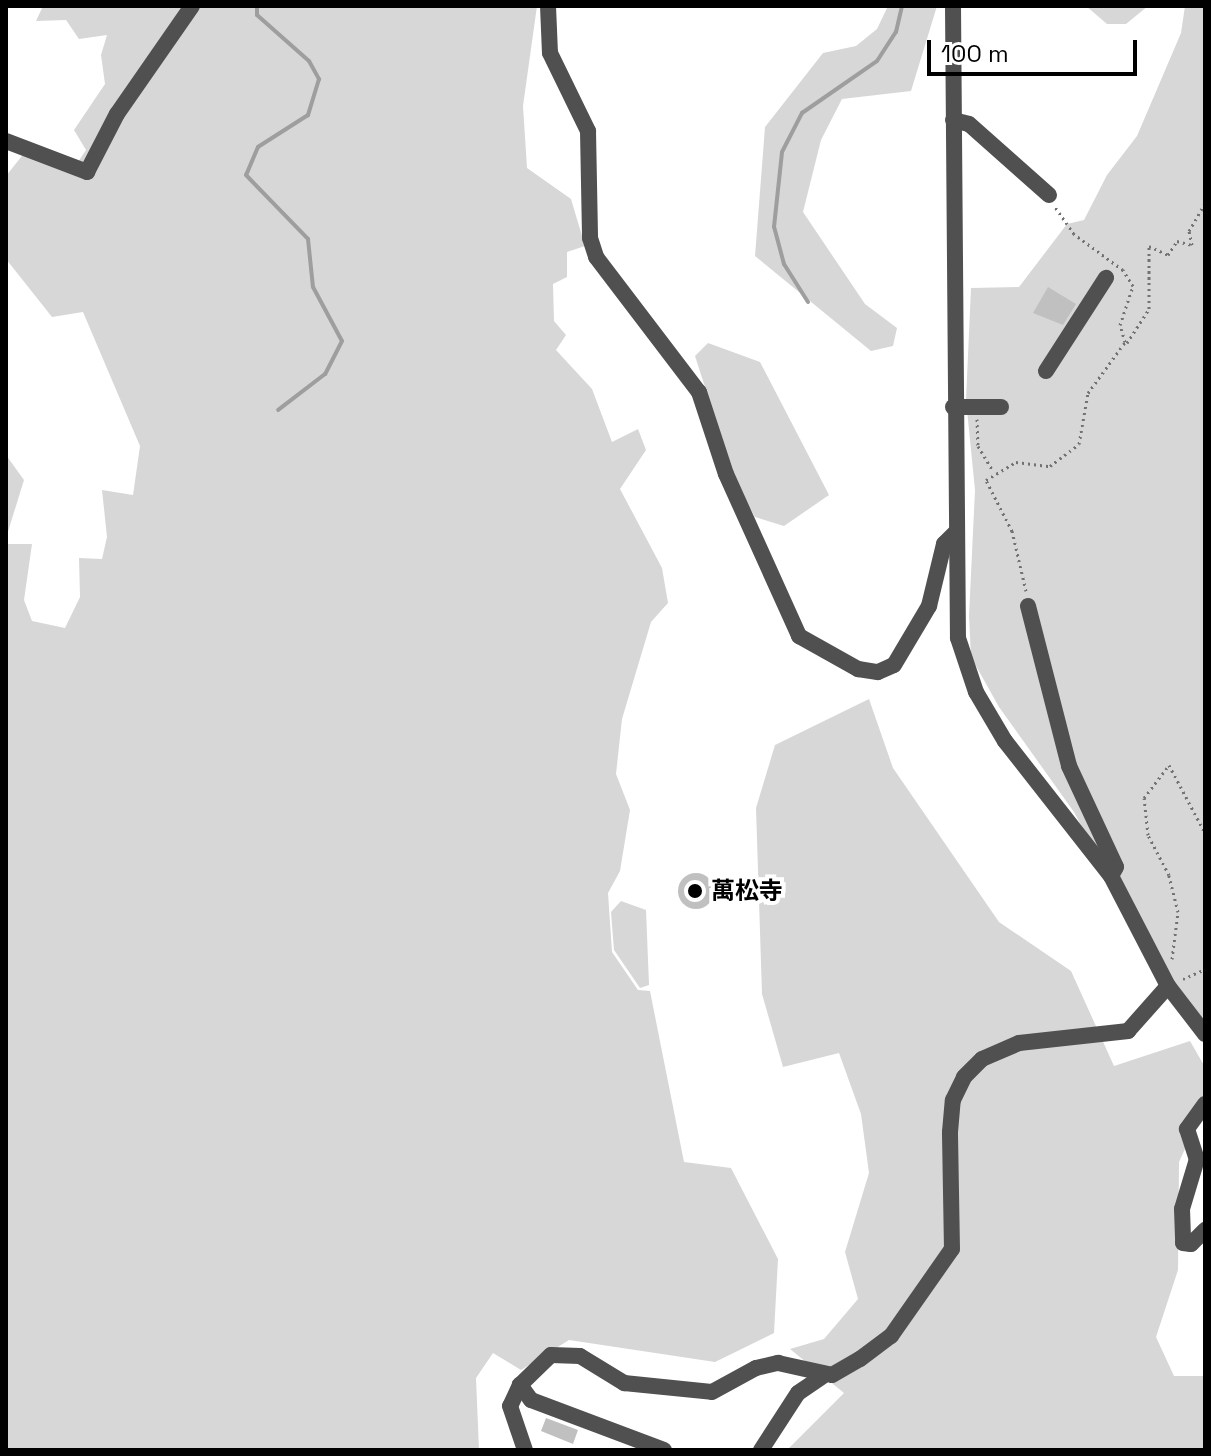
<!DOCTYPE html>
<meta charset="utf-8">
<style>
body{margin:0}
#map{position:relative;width:1211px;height:1456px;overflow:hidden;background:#fff;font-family:"Space Grotesk","Noto Sans JP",sans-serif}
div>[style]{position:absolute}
.green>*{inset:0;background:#d7d7d7}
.stream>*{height:4px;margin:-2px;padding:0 2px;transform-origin:2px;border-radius:2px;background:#9e9e9e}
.building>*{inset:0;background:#c0c0c0}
.round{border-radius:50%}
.path>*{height:3px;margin-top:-1.5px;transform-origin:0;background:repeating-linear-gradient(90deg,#727272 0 2px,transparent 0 6px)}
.minor>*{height:16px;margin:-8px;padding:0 8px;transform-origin:8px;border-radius:8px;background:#505050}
.dots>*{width:22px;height:22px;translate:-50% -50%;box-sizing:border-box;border:4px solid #fff;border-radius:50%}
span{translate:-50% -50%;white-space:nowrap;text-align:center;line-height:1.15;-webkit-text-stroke:8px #fff;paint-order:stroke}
.poi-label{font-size:24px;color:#000;font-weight:700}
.left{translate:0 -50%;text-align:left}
.frame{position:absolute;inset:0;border:8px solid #000;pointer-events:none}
.scale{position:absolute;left:927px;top:40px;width:210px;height:36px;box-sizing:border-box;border:4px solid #000;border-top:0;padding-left:10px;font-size:24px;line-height:28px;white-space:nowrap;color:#000;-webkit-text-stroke:6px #fff;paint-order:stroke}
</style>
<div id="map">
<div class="green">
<div style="clip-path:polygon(43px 6px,537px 6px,523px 106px,527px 168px,571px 199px,585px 246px,567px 252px,567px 277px,553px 284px,554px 321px,566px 335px,556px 350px,592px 389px,612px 442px,638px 429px,646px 450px,620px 489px,662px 568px,668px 603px,651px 622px,622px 719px,616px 774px,630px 810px,620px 871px,608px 893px,612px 952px,638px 990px,650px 991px,684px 1162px,731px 1168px,778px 1259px,774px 1333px,715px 1362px,569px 1340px,521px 1370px,493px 1353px,476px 1378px,479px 1450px,6px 1450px,6px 544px,32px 544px,24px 600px,32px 621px,65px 628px,80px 597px,79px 558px,102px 559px,107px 537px,102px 490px,133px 495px,140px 446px,83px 312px,52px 317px,6px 259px,6px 176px,25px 152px,74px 168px,86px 150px,74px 130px,105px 84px,101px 55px,107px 35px,79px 39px,66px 20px,36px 21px)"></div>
<div style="clip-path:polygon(888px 6px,937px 6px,911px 91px,842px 99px,821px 140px,803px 212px,865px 304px,897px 328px,893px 346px,871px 351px,755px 256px,765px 127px,823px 53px,856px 46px,877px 29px)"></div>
<div style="clip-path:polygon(1086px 6px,1148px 6px,1126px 24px,1107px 24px)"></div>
<div style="clip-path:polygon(1185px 6px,1205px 6px,1205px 1020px,1168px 986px,1074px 812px,999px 707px,971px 657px,969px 616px,975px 490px,966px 400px,971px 288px,1019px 287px,1067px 224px,1084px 220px,1107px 175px,1137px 136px,1181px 33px)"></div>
<div style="clip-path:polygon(708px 343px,760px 362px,829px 495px,784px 526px,755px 517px,735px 480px,695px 356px)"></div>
<div style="clip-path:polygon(6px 455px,24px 480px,6px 538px)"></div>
<div style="clip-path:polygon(869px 699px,893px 768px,999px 922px,1071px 971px,1114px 1066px,1190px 1041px,1205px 1067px,1205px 1105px,1179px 1162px,1178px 1270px,1156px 1337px,1174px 1376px,1205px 1376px,1205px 1450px,787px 1450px,844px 1393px,790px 1349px,824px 1339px,858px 1299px,845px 1252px,869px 1173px,861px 1114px,839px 1053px,783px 1067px,762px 994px,756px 808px,775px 745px)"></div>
<div style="clip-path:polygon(621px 901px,646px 910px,649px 985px,640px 988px,614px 950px,611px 912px)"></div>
</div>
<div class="stream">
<div style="left:257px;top:6px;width:9px;rotate:90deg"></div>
<div style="left:257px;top:15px;width:69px;rotate:41.5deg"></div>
<div style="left:309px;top:61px;width:21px;rotate:61deg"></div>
<div style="left:319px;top:79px;width:38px;rotate:107deg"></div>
<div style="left:308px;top:115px;width:59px;rotate:147.4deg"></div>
<div style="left:258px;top:147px;width:30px;rotate:113deg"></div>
<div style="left:246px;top:175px;width:89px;rotate:45.9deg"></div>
<div style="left:308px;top:239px;width:48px;rotate:84.1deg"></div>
<div style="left:313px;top:287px;width:61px;rotate:61.8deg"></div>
<div style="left:342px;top:341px;width:37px;rotate:117deg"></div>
<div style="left:325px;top:374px;width:59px;rotate:142.5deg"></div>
<div style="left:808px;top:302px;width:45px;rotate:-122.3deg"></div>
<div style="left:784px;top:264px;width:38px;rotate:-105deg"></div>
<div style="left:774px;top:227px;width:75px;rotate:-83.9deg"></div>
<div style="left:782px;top:152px;width:44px;rotate:-62.9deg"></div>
<div style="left:802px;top:113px;width:91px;rotate:-34.7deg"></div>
<div style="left:877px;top:61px;width:35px;rotate:-57deg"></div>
<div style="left:896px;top:32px;width:27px;rotate:-77deg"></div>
</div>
<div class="building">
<div style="clip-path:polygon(1048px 287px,1076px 304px,1063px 325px,1033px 313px)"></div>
<div class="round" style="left:678px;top:873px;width:36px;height:36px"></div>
<div style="clip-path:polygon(546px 1418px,578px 1430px,573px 1444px,541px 1431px)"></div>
</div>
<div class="path">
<div style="left:1127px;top:343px;width:40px;rotate:-57.1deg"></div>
<div style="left:1149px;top:309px;width:63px;rotate:-90deg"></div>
<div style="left:1149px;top:246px;width:21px;rotate:25deg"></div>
<div style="left:1168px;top:255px;width:17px;rotate:-57deg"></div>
<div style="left:1177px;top:241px;width:16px;rotate:15deg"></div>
<div style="left:1192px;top:245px;width:14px;rotate:-102deg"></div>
<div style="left:1189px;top:231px;width:32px;rotate:-60deg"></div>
<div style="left:977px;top:419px;width:27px;rotate:88deg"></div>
<div style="left:978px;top:446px;width:29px;rotate:59deg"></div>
<div style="left:1026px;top:591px;width:62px;rotate:-103.1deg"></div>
<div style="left:1012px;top:531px;width:57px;rotate:-117deg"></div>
<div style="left:986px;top:480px;width:35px;rotate:-31deg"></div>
<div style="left:1016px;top:462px;width:34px;rotate:7deg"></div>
<div style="left:1050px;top:466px;width:36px;rotate:-37deg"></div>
<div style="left:1079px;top:444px;width:52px;rotate:-80deg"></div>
<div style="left:1088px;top:393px;width:63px;rotate:-54deg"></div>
<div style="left:1125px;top:342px;width:18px;rotate:-106deg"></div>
<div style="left:1120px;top:325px;width:41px;rotate:-71.6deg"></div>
<div style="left:1133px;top:286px;width:19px;rotate:-122deg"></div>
<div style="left:1123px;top:270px;width:61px;rotate:-143.7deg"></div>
<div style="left:1074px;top:234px;width:33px;rotate:-125deg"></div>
<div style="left:1172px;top:959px;width:47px;rotate:-82.7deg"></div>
<div style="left:1178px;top:912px;width:38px;rotate:-104deg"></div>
<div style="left:1169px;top:875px;width:45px;rotate:-117.7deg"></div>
<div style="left:1148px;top:835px;width:37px;rotate:-96deg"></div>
<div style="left:1144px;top:798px;width:41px;rotate:-52.9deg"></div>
<div style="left:1169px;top:765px;width:77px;rotate:62.1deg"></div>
<div style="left:1183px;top:979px;width:24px;rotate:-24deg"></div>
</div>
<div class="minor">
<div style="left:548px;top:6px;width:47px;rotate:87.6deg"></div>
<div style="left:550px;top:53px;width:87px;rotate:64deg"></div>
<div style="left:588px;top:131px;width:107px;rotate:88.9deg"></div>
<div style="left:590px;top:238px;width:20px;rotate:72deg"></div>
<div style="left:596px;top:257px;width:170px;rotate:52.7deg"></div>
<div style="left:699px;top:392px;width:86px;rotate:71.8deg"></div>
<div style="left:726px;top:474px;width:178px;rotate:65.7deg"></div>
<div style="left:799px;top:636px;width:68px;rotate:29.2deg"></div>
<div style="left:858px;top:669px;width:20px;rotate:9deg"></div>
<div style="left:878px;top:672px;width:17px;rotate:-24deg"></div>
<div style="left:894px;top:665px;width:69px;rotate:-59.3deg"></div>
<div style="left:929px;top:606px;width:64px;rotate:-76.4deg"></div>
<div style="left:944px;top:544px;width:16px;rotate:-45deg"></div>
<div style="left:953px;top:6px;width:632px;rotate:89.55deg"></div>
<div style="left:958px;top:638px;width:57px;rotate:71.6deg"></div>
<div style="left:976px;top:692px;width:57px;rotate:59.4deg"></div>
<div style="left:1005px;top:741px;width:172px;rotate:51.9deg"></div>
<div style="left:1111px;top:876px;width:124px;rotate:62.6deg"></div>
<div style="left:1168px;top:986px;width:61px;rotate:52.4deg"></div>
<div style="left:953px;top:120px;width:16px;rotate:14deg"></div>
<div style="left:969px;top:124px;width:107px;rotate:41.6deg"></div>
<div style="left:6px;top:141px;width:87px;rotate:20.9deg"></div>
<div style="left:87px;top:172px;width:65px;rotate:-62.7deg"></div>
<div style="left:117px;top:114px;width:131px;rotate:-55.2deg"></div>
<div style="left:1046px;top:371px;width:111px;rotate:-57.2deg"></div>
<div style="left:953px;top:407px;width:48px"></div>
<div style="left:1028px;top:606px;width:165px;rotate:75.6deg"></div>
<div style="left:1069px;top:766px;width:111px;rotate:65deg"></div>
<div style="left:1116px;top:867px;width:10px;rotate:119deg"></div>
<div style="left:1205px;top:1104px;width:31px;rotate:126deg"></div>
<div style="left:1187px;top:1129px;width:32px;rotate:72deg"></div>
<div style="left:1197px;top:1159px;width:52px;rotate:106.7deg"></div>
<div style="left:1182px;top:1209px;width:34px;rotate:88deg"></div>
<div style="left:1183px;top:1243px;width:8px;rotate:7deg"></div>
<div style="left:1191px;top:1244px;width:20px;rotate:-45deg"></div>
<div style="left:520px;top:1385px;width:23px;rotate:115deg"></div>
<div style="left:510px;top:1406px;width:46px;rotate:71.2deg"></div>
<div style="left:664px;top:1450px;width:142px;rotate:-159.4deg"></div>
<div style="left:531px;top:1400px;width:19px;rotate:-126deg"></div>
<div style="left:520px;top:1385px;width:43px;rotate:-44.1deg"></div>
<div style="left:551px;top:1355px;width:29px;rotate:2deg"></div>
<div style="left:580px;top:1356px;width:52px;rotate:31.5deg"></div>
<div style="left:624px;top:1383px;width:88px;rotate:5.8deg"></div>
<div style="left:712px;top:1392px;width:50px;rotate:-28.6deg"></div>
<div style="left:756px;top:1368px;width:23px;rotate:-13deg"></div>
<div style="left:778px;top:1363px;width:55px;rotate:12.5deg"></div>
<div style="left:832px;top:1375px;width:32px;rotate:-30deg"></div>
<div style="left:860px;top:1359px;width:39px;rotate:-37deg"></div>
<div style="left:891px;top:1336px;width:106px;rotate:-55deg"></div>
<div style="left:952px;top:1249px;width:117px;rotate:-91deg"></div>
<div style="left:950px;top:1132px;width:32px;rotate:-85deg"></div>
<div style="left:953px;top:1100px;width:25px;rotate:-64deg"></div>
<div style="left:964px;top:1077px;width:25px;rotate:-45deg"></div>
<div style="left:982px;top:1059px;width:40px;rotate:-23.4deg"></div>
<div style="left:1019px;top:1043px;width:110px;rotate:-6.3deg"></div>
<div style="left:1128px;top:1031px;width:60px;rotate:-48.4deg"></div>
<div style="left:761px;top:1450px;width:68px;rotate:-57deg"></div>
<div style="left:798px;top:1393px;width:30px;rotate:-34deg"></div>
</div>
<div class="dots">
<div style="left:695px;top:891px;background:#000"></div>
</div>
<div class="poi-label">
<span class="left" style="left:711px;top:891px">萬松寺</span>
</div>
<div class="frame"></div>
<div class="scale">100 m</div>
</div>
